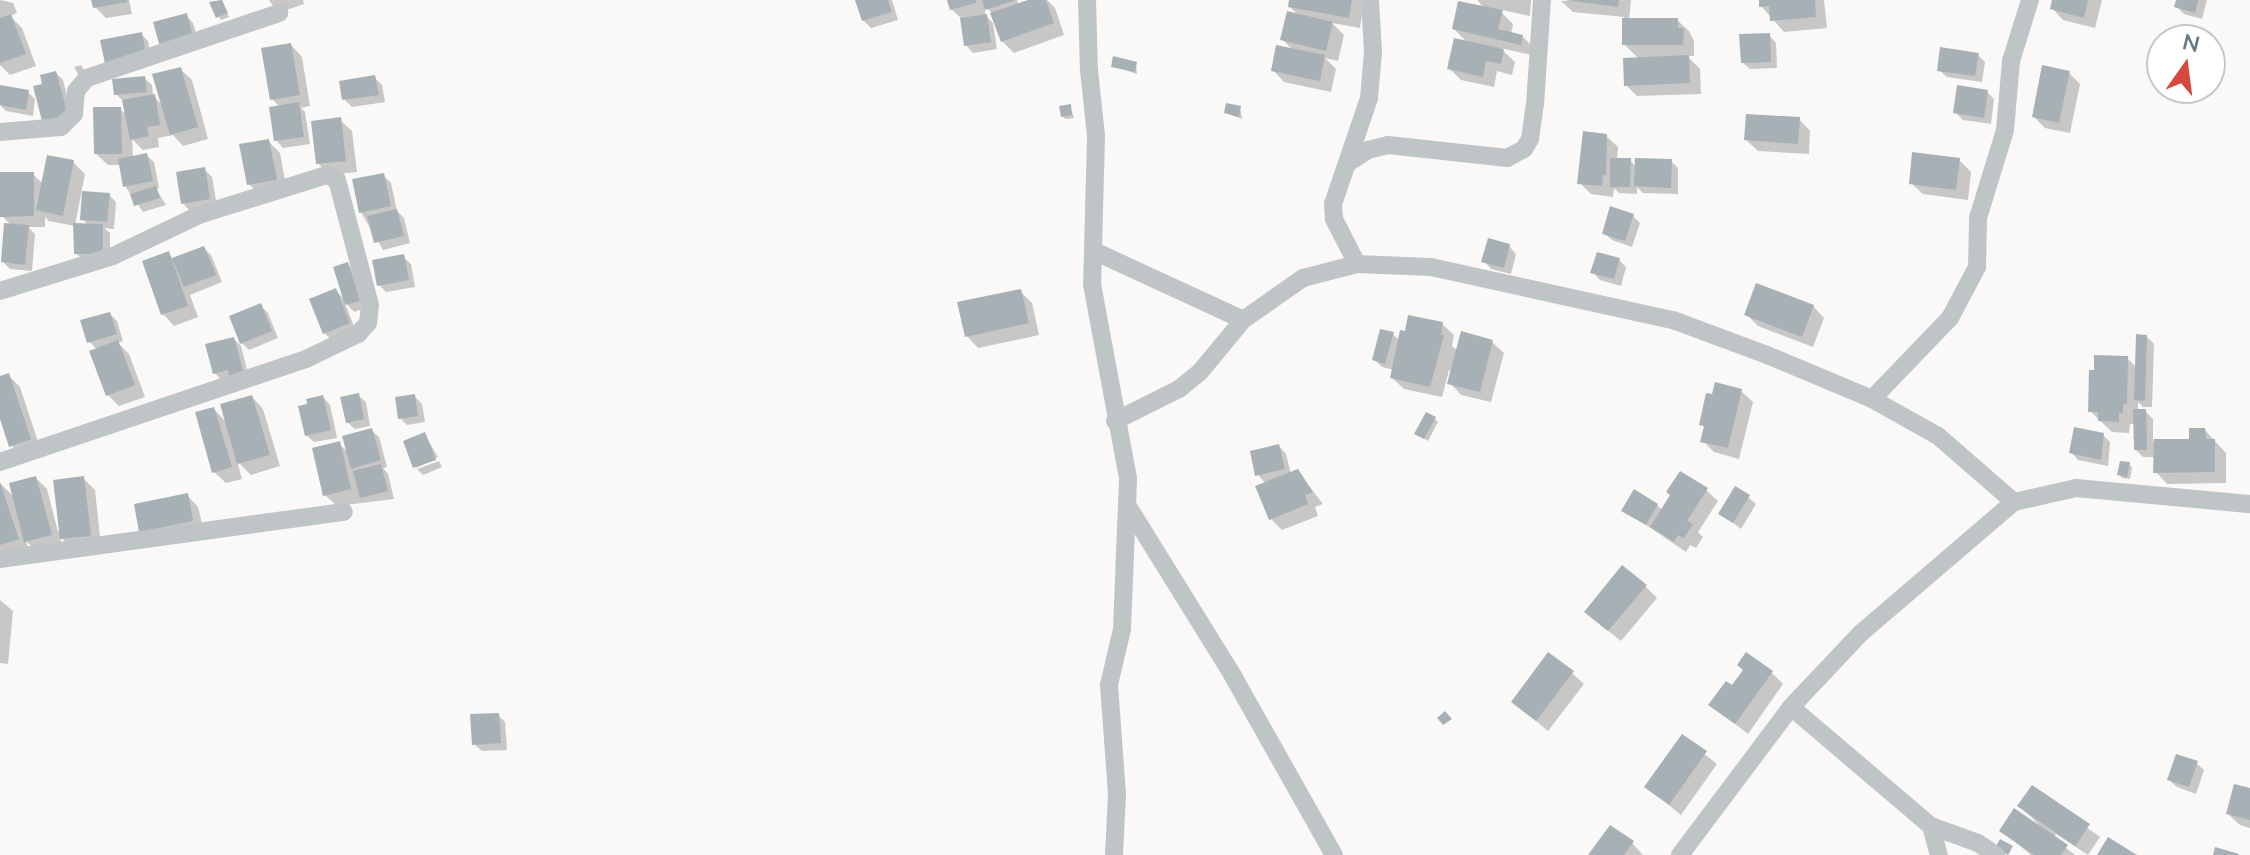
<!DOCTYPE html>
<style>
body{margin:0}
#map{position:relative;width:2250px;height:855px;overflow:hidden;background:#faf9f8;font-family:Mulish,sans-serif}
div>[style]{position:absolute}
.shadow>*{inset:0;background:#0003}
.building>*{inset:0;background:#a7b0b4}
.minor>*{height:18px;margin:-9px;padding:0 9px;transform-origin:9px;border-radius:9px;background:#bfc5c7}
span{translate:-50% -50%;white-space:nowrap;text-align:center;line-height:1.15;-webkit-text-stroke:8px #fff;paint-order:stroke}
.north{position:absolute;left:2146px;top:24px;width:80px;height:80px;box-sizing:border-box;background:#fff;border:2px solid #c2c9cc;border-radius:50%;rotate:14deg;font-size:22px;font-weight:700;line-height:32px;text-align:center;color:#677980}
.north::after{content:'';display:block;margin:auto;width:28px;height:36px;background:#d44b3e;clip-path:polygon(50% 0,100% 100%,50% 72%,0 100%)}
</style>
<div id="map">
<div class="shadow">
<div style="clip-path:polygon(0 0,13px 3px,17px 13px,10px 16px,22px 28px,36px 66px,10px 75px,0 65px)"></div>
<div style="clip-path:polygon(93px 0,129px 0,132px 14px,106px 18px,95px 7px)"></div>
<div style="clip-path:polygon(221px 0,229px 17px,221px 20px,212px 3px)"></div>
<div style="clip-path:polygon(269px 0,303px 0,304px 4px,278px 13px)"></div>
<div style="clip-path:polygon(857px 0,892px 0,898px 20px,871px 28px,863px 20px)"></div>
<div style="clip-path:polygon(949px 0,1017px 0,1019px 5px,1047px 0,1055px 8px,1064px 35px,1014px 53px,1002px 41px,993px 14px,985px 6px,985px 15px,993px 23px,997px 49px,973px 53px,966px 45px,962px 19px,951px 9px)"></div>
<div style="clip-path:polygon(1291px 0,1364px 0,1360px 28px,1332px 23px,1344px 35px,1338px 61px,1325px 58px,1336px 69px,1331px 92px,1284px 82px,1273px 70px,1294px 51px,1283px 40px,1299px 16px,1290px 7px)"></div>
<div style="clip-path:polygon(1477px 0,1531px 0,1530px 16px,1498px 9px,1513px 24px,1511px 34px,1522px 36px,1534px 48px,1532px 55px,1500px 48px,1515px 62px,1512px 75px,1497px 71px,1494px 87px,1461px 80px,1449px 68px,1469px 44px,1454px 29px,1485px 9px)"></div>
<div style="clip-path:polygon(1631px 0,1629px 20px,1677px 20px,1689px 31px,1694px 41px,1694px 56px,1687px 56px,1700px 69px,1701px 94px,1637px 96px,1626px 85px,1639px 59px,1624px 44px,1624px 17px,1573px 12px,1561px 1px)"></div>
<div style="clip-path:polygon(1761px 0,1824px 0,1827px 28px,1784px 32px,1761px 6px)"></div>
<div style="clip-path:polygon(2054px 0,2102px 0,2095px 28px,2063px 20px,2052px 8px)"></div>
<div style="clip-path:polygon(2178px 0,2207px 0,2202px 19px,2184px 14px,2177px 7px)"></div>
<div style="clip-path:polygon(186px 15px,193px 23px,200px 46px,169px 54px)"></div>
<div style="clip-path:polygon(141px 34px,148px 41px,152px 62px,114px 70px)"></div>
<div style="clip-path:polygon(1769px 35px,1776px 43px,1777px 68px,1750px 69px,1742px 62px)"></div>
<div style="clip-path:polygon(291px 45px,302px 57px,310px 106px,301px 108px,305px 112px,310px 144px,283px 148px,276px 140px,280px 107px,272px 99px)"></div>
<div style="clip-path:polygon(1978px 55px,1985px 62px,1982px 82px,1947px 77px,1939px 70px)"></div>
<div style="clip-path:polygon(1136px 64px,1137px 74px,1113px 66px)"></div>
<div style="clip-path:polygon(81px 65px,87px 76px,80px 78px,74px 67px)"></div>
<div style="clip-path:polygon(180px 69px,192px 80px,208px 139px,183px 146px,173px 135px,158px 138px,159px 147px,143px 150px,132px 139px,133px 158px,146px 155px,154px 162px,159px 188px,156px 189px,166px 205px,143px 212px,125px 186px,121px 165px,108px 165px,96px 154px,120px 109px,128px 116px,124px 102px,116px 94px,144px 78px,152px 85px,153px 96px,163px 105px)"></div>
<div style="clip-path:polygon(56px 73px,63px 80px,74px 122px,51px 127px,45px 85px)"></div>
<div style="clip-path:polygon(2069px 73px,2080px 84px,2070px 133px,2045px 128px,2034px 117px)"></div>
<div style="clip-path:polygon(375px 78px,382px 85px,385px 102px,352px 107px,344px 99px)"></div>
<div style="clip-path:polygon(28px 92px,35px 99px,33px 116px,6px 111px,0 105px,0 96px)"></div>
<div style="clip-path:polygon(1987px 92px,1994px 99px,1991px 124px,1963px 120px,1955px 112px)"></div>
<div style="clip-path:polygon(1070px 106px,1074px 118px,1066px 119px,1062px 116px)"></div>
<div style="clip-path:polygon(1240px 108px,1242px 119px,1226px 113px)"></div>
<div style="clip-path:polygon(1799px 119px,1810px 131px,1809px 154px,1758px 151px,1746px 140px)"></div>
<div style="clip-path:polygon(340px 120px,352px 131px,357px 172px,329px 175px,318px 163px)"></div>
<div style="clip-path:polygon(1606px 136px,1618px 147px,1617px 160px,1630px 160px,1636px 167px,1671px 161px,1678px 168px,1678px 194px,1643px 193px,1637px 187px,1637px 194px,1619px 193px,1614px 188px,1613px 197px,1591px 194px,1580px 183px)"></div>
<div style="clip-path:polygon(268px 141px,280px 153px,287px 191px,260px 196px,249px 184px)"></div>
<div style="clip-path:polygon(1959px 160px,1971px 172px,1968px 200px,1923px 194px,1911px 183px)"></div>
<div style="clip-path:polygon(73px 162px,85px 174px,75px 225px,88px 225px,82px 219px,109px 195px,116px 202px,114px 229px,104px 228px,110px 233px,110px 260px,83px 260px,76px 253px,75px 226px,49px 221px,45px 217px,45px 227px,28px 227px,35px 234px,32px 271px,10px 269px,3px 262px,12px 226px,2px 216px,33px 174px,43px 184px)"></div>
<div style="clip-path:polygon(204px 169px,212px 177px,217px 206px,190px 211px,183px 203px)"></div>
<div style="clip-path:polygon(383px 175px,391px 183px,397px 211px,404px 218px,410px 243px,383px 250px,361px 212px)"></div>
<div style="clip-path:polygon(1633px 216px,1640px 223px,1632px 247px,1612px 240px,1604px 233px)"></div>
<div style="clip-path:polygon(1509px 246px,1516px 254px,1511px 274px,1491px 269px,1484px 261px)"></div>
<div style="clip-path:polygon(204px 248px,211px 255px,222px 282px,190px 295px,198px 317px,174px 326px,163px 314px,168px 254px,174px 260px)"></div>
<div style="clip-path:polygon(403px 257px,411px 264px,415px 287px,386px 292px,379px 285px)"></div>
<div style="clip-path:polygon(1619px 260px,1626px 267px,1621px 286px,1600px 280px,1593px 272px)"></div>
<div style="clip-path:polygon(348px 264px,355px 272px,366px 308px,354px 312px,344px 301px,356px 331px,332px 340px,324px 333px,335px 290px,346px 301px)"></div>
<div style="clip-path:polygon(1020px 291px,1032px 303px,1039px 335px,978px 348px,967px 336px)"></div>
<div style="clip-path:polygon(261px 306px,268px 313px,278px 338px,249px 350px,241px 342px)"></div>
<div style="clip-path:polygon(1813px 306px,1824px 318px,1813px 347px,1758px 326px,1746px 314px)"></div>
<div style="clip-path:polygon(110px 314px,117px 321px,123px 341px,118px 343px,129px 354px,145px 397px,119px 406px,107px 394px,97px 350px,89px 341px)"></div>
<div style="clip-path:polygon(1442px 324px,1454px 335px,1452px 346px,1458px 351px,1492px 342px,1504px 353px,1491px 402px,1461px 395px,1450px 383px,1453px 371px,1449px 370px,1442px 397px,1404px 389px,1392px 378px,1394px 370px,1382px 367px,1375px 360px,1393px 334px,1400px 341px)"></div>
<div style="clip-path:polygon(2146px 336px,2154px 344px,2152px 407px,2143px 407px,2138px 402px,2138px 411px,2145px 411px,2153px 419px,2153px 441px,2191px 441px,2205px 430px,2226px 453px,2226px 483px,2167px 484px,2156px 472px,2156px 457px,2143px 457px,2136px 450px,2135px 424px,2130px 424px,2129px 433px,2112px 432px,2090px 411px,2127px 358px,2137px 368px)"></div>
<div style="clip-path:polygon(234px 339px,241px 346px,250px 381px,222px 381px,215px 373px)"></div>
<div style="clip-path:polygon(8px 375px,20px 387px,41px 451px,23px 457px,11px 445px,0 419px,0 378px)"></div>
<div style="clip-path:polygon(1741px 391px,1753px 402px,1739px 459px,1714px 452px,1703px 441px,1706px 429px,1701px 424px,1714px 396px)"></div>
<div style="clip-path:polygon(358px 395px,366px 402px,370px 426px,355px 429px,347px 422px)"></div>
<div style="clip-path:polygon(414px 396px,422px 404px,425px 422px,407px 425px,400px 418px)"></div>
<div style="clip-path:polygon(252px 397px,263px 409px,280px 466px,251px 475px,237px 461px,242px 479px,226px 483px,214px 472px,214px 409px,227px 423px)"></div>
<div style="clip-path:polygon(323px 397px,330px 405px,337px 438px,314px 442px,306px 435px)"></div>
<div style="clip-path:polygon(1435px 419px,1438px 422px,1428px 441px,1420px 436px)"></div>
<div style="clip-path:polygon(371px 430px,379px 437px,387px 467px,383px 468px,388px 474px,394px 499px,337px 506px,325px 495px,339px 444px,349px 453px)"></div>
<div style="clip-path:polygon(425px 435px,438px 457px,416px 468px,415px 467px)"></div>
<div style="clip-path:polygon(2103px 435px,2110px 442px,2108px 466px,2078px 460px,2071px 452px)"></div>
<div style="clip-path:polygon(1279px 446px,1286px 454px,1291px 474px,1297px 471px,1323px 504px,1315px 507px,1318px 516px,1282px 530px,1270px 518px,1266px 484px,1257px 474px)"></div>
<div style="clip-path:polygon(439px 461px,442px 467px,423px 475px,417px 469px)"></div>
<div style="clip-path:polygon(2129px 464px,2132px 467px,2130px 479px,2122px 478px,2119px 474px)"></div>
<div style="clip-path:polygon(36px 478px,47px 489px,58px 532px,84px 479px,95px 490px,101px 547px,73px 550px,60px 536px,62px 546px,37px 552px,26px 541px,29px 551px,0 556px,0 483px,15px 498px)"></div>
<div style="clip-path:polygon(1706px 490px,1718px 501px,1698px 532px,1703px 537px,1696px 548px,1690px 545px,1686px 552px,1624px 510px,1657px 505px,1663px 511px)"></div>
<div style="clip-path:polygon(187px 495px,198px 507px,204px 532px,141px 531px)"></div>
<div style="clip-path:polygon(1748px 497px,1756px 504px,1741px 529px,1721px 513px)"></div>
<div style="clip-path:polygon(1645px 586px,1657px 598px,1621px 641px,1598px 623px)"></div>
<div style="clip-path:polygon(0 600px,13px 611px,8px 664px,0 663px)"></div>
<div style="clip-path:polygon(1771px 672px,1783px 684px,1748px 734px,1711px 705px,1732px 688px)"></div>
<div style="clip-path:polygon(1572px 673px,1584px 684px,1548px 731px,1513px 702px)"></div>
<div style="clip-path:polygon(498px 715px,505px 722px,507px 750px,482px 751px,474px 744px)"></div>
<div style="clip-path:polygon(1683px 737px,1717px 764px,1681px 815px,1647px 787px)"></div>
<div style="clip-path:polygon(2196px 763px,2204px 770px,2196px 794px,2177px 787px,2169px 780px)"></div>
<div style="clip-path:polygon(2032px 788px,2100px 837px,2088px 855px,2056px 834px,2054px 838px,2075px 855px,2031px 855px,2002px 831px,2038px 824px,2020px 806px)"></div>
<div style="clip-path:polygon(2250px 791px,2250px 828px,2240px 825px,2228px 814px)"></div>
<div style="clip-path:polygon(1632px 843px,1643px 855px,1591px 855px)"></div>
</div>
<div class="building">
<div style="clip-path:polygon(91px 0,127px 0,127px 2px,93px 8px)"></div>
<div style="clip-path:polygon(222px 0,228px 13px,216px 18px,209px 2px)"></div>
<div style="clip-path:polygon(855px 0,888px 0,892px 12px,862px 21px)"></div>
<div style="clip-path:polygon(947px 0,976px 0,976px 3px,950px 10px)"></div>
<div style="clip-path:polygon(982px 0,1013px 0,1013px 1px,985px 10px)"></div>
<div style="clip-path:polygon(1028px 0,1046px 0,1054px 23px,1001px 42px,990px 13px)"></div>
<div style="clip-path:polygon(1289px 0,1352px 0,1349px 18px,1288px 7px)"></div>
<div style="clip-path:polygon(1565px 0,1619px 0,1618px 7px)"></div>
<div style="clip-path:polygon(1759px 0,1815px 0,1816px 17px,1770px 21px,1769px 6px,1759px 7px)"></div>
<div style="clip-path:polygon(2052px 0,2088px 0,2084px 18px,2050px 9px)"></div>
<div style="clip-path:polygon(2176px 0,2198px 0,2195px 13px,2174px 7px)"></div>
<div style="clip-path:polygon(1458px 1px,1503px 10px,1498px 29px,1523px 35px,1521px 45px,1452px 29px)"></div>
<div style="clip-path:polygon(1287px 11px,1333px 22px,1326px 51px,1280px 40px)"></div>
<div style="clip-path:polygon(187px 13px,193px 38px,160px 47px,153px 22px)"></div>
<div style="clip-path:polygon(11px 14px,26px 54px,0 63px,0 18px)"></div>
<div style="clip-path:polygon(987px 14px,991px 42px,964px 46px,960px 18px)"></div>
<div style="clip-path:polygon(1622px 18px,1678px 18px,1678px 28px,1684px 28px,1683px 45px,1622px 45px)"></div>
<div style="clip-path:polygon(142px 32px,146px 55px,105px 64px,100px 40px)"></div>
<div style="clip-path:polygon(1770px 33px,1771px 62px,1741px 63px,1739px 34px)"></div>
<div style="clip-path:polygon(1454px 38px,1504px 49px,1501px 64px,1486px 61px,1483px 77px,1447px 69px)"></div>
<div style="clip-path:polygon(291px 43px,300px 95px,270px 100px,261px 48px)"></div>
<div style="clip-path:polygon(1276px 45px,1325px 55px,1320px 81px,1271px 71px)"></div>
<div style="clip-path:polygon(1940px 47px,1979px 53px,1975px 76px,1937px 71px)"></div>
<div style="clip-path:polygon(1689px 55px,1690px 83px,1624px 86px,1623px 58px)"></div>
<div style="clip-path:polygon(1113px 56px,1137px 62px,1135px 72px,1111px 67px)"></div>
<div style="clip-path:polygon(2042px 65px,2070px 71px,2059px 123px,2032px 117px)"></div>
<div style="clip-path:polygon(181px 67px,198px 127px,170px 135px,152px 74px)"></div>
<div style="clip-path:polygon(56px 71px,68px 115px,42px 121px,33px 86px,42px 84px,40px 75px)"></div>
<div style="clip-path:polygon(375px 75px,379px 95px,342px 100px,339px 81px)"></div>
<div style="clip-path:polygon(145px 76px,147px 92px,114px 95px,112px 79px)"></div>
<div style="clip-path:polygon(0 85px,29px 90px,26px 110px,0 105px)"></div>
<div style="clip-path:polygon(1957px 85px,1988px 90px,1984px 118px,1953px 113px)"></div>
<div style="clip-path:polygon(155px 94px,160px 125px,147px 127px,149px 136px,130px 140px,122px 100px)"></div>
<div style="clip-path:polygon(299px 102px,304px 137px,274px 141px,269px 107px)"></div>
<div style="clip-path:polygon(1226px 103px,1241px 106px,1239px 117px,1224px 113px)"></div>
<div style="clip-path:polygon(1071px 104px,1072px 115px,1061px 117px,1059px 106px)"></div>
<div style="clip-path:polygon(93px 107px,121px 107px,122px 154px,94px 154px)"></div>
<div style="clip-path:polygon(1746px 114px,1800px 117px,1798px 144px,1744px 140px)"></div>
<div style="clip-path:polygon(341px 117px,346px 161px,316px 164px,311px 121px)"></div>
<div style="clip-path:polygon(1583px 131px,1607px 134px,1606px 175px,1603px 175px,1602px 186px,1577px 184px)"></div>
<div style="clip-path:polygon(269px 139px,277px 180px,247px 185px,239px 144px)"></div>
<div style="clip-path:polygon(1912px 152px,1960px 158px,1956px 190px,1909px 184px)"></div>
<div style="clip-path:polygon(147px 153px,153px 181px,123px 187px,118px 159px)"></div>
<div style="clip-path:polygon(47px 155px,74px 160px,63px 216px,36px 210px)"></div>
<div style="clip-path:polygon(1610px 158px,1631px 158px,1630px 187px,1610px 187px)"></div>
<div style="clip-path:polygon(1635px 158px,1672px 159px,1671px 188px,1634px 186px)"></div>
<div style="clip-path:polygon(205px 167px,210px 199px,181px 204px,176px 172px)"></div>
<div style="clip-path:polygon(0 172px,34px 172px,34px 216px,0 217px)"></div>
<div style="clip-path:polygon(384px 173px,391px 206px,359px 213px,352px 179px)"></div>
<div style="clip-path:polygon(156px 186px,160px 198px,134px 206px,130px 194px)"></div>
<div style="clip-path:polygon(82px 191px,110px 193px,107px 222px,80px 220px)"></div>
<div style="clip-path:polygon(1610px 206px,1634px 214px,1625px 241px,1602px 234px)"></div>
<div style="clip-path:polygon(397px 209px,404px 236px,374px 243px,367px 216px)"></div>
<div style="clip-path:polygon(4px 223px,29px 225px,25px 265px,1px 262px)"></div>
<div style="clip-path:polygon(73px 223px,103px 224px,103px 254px,74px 254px)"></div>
<div style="clip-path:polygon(1488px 238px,1510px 244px,1504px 268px,1481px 262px)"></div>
<div style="clip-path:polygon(204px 246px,216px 275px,184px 287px,172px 258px)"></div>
<div style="clip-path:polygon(169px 251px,188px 306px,161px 315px,142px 261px)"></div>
<div style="clip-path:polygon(1597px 252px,1620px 258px,1614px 279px,1590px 273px)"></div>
<div style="clip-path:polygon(404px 254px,409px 280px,377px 286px,372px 260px)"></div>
<div style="clip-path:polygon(348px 262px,360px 301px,345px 305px,333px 267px)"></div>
<div style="clip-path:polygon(1756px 283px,1814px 305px,1802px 337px,1744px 315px)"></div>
<div style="clip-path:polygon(336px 288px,350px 323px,323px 334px,309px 299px)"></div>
<div style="clip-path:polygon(1021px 289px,1029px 323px,965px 337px,957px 302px)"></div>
<div style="clip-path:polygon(261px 303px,272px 331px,240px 344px,229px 316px)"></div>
<div style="clip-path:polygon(110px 312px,117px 334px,87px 343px,80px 320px)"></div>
<div style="clip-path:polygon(1408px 315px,1443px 322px,1441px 335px,1444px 335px,1430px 387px,1390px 378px,1400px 330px,1405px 331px)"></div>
<div style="clip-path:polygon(1380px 329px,1394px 332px,1385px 364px,1372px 360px)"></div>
<div style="clip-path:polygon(1461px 331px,1493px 340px,1480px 392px,1447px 384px)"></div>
<div style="clip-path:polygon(2136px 334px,2147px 335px,2145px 401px,2134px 400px)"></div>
<div style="clip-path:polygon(234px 337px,244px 374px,230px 378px,228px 370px,213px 374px,205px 344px)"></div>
<div style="clip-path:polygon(118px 340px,135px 385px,106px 396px,89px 351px)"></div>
<div style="clip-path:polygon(2094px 355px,2128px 356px,2127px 404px,2123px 404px,2123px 413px,2119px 413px,2119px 422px,2098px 421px,2098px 412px,2088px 412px,2089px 370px,2094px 370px)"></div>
<div style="clip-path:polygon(9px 373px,31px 439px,9px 447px,0 419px,0 376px)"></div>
<div style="clip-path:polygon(1715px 382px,1742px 389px,1728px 448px,1700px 442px,1704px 426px,1699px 425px,1706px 393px,1712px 394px)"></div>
<div style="clip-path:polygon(359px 393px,364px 419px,346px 423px,340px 397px)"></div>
<div style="clip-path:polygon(415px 394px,418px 416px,398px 419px,395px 397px)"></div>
<div style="clip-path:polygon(252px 395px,270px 455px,237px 464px,220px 404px)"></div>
<div style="clip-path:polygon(323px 395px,331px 430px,305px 436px,298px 406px,307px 404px,306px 399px)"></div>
<div style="clip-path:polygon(214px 407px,232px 467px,212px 473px,195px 412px)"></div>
<div style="clip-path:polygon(2133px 409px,2146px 409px,2147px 450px,2134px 450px)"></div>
<div style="clip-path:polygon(1426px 412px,1436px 417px,1424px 439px,1414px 434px)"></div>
<div style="clip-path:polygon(2074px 427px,2104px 433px,2101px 460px,2069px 453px)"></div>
<div style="clip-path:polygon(372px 428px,381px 460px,351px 469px,342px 436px)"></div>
<div style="clip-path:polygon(2189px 428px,2205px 428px,2206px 439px,2215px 439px,2215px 472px,2153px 473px,2154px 439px,2189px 439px)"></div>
<div style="clip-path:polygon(425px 432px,436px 460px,413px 468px,403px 441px)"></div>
<div style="clip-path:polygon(340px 441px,351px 489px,323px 496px,312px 448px)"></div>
<div style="clip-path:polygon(1279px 444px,1285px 469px,1255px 476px,1250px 451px)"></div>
<div style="clip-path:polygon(2120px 461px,2130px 462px,2127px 477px,2117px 475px)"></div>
<div style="clip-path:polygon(381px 464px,388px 491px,360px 498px,353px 471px)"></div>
<div style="clip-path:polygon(1298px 469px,1313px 492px,1305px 495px,1308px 504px,1269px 520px,1255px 486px)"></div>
<div style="clip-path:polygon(1680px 471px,1708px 488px,1687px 521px,1693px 524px,1684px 538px,1678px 535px,1674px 542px,1650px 527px,1670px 495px,1666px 492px)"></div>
<div style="clip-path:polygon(36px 476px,52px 535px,24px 542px,9px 483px)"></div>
<div style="clip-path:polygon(84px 476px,91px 536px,60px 539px,53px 480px)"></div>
<div style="clip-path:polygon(0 482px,19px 539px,0 545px)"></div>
<div style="clip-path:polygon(1735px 486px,1750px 495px,1733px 523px,1718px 514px)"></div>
<div style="clip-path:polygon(1634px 489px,1658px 504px,1646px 525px,1621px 511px)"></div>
<div style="clip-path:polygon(188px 493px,193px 521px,139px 532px,134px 504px)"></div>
<div style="clip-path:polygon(1622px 565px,1647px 585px,1608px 631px,1584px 612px)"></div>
<div style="clip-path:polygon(1548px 652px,1574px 671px,1536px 721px,1511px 702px)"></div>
<div style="clip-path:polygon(1746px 652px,1773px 671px,1735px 724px,1708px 705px,1726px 681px,1732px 685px,1743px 670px,1737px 665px)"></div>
<div style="clip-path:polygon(1445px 711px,1452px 719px,1443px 725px,1437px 718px)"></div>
<div style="clip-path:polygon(499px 713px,501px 743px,472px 745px,470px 714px)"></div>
<div style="clip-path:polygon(1682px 734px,1707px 751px,1669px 805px,1644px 787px)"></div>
<div style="clip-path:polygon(2176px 754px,2198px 761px,2189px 787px,2167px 780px)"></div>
<div style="clip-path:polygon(2234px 784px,2250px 788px,2250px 820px,2226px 814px)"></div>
<div style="clip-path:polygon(2032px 785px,2090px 824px,2075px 846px,2017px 806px)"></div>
<div style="clip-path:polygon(2014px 808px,2068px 845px,2061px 855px,2034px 855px,1999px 831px)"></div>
<div style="clip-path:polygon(1610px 825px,1634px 841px,1624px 855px,1588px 855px)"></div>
<div style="clip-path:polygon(2108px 837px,2137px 855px,2097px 855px)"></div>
<div style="clip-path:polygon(2000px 839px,2013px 846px,2008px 855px,1995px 848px)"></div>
<div style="clip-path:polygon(2215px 847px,2239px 854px,2238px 855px,2213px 855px)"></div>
</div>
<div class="minor">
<div style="left:1087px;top:0;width:70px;rotate:88.4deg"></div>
<div style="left:1089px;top:70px;width:66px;rotate:83.9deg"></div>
<div style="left:1096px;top:136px;width:148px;rotate:91.5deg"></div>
<div style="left:1092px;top:284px;width:198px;rotate:79.5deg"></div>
<div style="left:1128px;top:479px;width:150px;rotate:92.3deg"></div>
<div style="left:1122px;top:629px;width:57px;rotate:103.1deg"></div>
<div style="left:1109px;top:685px;width:110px;rotate:85.8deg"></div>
<div style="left:1117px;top:795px;width:60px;rotate:92.9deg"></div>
<div style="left:0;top:132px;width:61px;rotate:-4.7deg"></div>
<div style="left:61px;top:127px;width:18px;rotate:-45deg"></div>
<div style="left:74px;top:114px;width:23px;rotate:-85deg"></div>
<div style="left:76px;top:91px;width:17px;rotate:-50deg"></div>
<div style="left:87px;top:78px;width:203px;rotate:-18.7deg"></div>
<div style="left:1348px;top:163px;width:24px;rotate:-33deg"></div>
<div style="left:1368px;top:150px;width:21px;rotate:-14deg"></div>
<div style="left:1388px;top:145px;width:120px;rotate:6.2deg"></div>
<div style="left:1507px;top:158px;width:19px;rotate:-28deg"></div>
<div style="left:1524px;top:149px;width:12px;rotate:-59deg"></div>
<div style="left:1530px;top:139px;width:34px;rotate:-82deg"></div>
<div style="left:1535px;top:105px;width:105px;rotate:-86.2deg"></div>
<div style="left:1094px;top:251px;width:164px;rotate:24.8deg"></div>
<div style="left:1357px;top:264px;width:51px;rotate:-117.1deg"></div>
<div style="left:1334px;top:219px;width:15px;rotate:-94deg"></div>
<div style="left:1333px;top:204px;width:112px;rotate:-71.2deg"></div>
<div style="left:1369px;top:98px;width:47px;rotate:-85.1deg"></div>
<div style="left:1373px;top:51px;width:51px;rotate:-93.4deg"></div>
<div style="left:0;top:291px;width:118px;rotate:-17.2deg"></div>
<div style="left:113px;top:256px;width:95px;rotate:-25.5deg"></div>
<div style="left:199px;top:215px;width:134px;rotate:-17.4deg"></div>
<div style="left:327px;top:175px;width:11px;rotate:27deg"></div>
<div style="left:337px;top:180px;width:129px;rotate:75.2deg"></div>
<div style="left:370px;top:305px;width:18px;rotate:96deg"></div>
<div style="left:368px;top:323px;width:15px;rotate:132deg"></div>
<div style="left:358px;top:334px;width:58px;rotate:154.3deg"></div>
<div style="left:306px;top:359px;width:323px;rotate:161.4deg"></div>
<div style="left:1872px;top:399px;width:112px;rotate:-46.1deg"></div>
<div style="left:1950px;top:318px;width:58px;rotate:-62.1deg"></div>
<div style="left:1977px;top:267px;width:49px;rotate:-88.8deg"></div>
<div style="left:1978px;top:218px;width:92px;rotate:-72.9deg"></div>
<div style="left:2005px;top:130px;width:69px;rotate:-85deg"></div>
<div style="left:2011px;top:61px;width:64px;rotate:-72.7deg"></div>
<div style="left:1115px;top:421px;width:72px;rotate:-26.6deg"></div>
<div style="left:1179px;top:389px;width:27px;rotate:-39deg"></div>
<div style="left:1200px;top:372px;width:67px;rotate:-50.4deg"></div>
<div style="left:1243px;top:320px;width:73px;rotate:-35deg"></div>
<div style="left:1303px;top:278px;width:56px;rotate:-14.5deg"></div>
<div style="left:1357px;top:264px;width:74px;rotate:2.3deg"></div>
<div style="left:1431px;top:267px;width:248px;rotate:12.4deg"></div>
<div style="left:1673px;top:320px;width:100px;rotate:20.4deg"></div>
<div style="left:1767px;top:355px;width:114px;rotate:22.7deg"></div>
<div style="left:1872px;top:399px;width:76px;rotate:29.3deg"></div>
<div style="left:1938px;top:436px;width:101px;rotate:41deg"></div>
<div style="left:1129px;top:508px;width:198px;rotate:58.2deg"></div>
<div style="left:1233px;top:676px;width:206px;rotate:60.6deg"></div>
<div style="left:0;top:559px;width:347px;rotate:-7.8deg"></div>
<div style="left:1791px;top:707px;width:184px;rotate:40.4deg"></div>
<div style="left:1931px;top:826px;width:30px;rotate:75deg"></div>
<div style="left:1931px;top:826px;width:50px;rotate:19.9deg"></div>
<div style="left:1978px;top:843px;width:22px;rotate:34deg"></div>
<div style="left:1680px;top:855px;width:185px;rotate:-53.1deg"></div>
<div style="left:1791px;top:707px;width:102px;rotate:-46.6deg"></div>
<div style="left:1861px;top:633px;width:201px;rotate:-40.6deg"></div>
<div style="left:2014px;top:502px;width:64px;rotate:-12.7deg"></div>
<div style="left:2076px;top:488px;width:175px;rotate:5.3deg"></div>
</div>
<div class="north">N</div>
</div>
